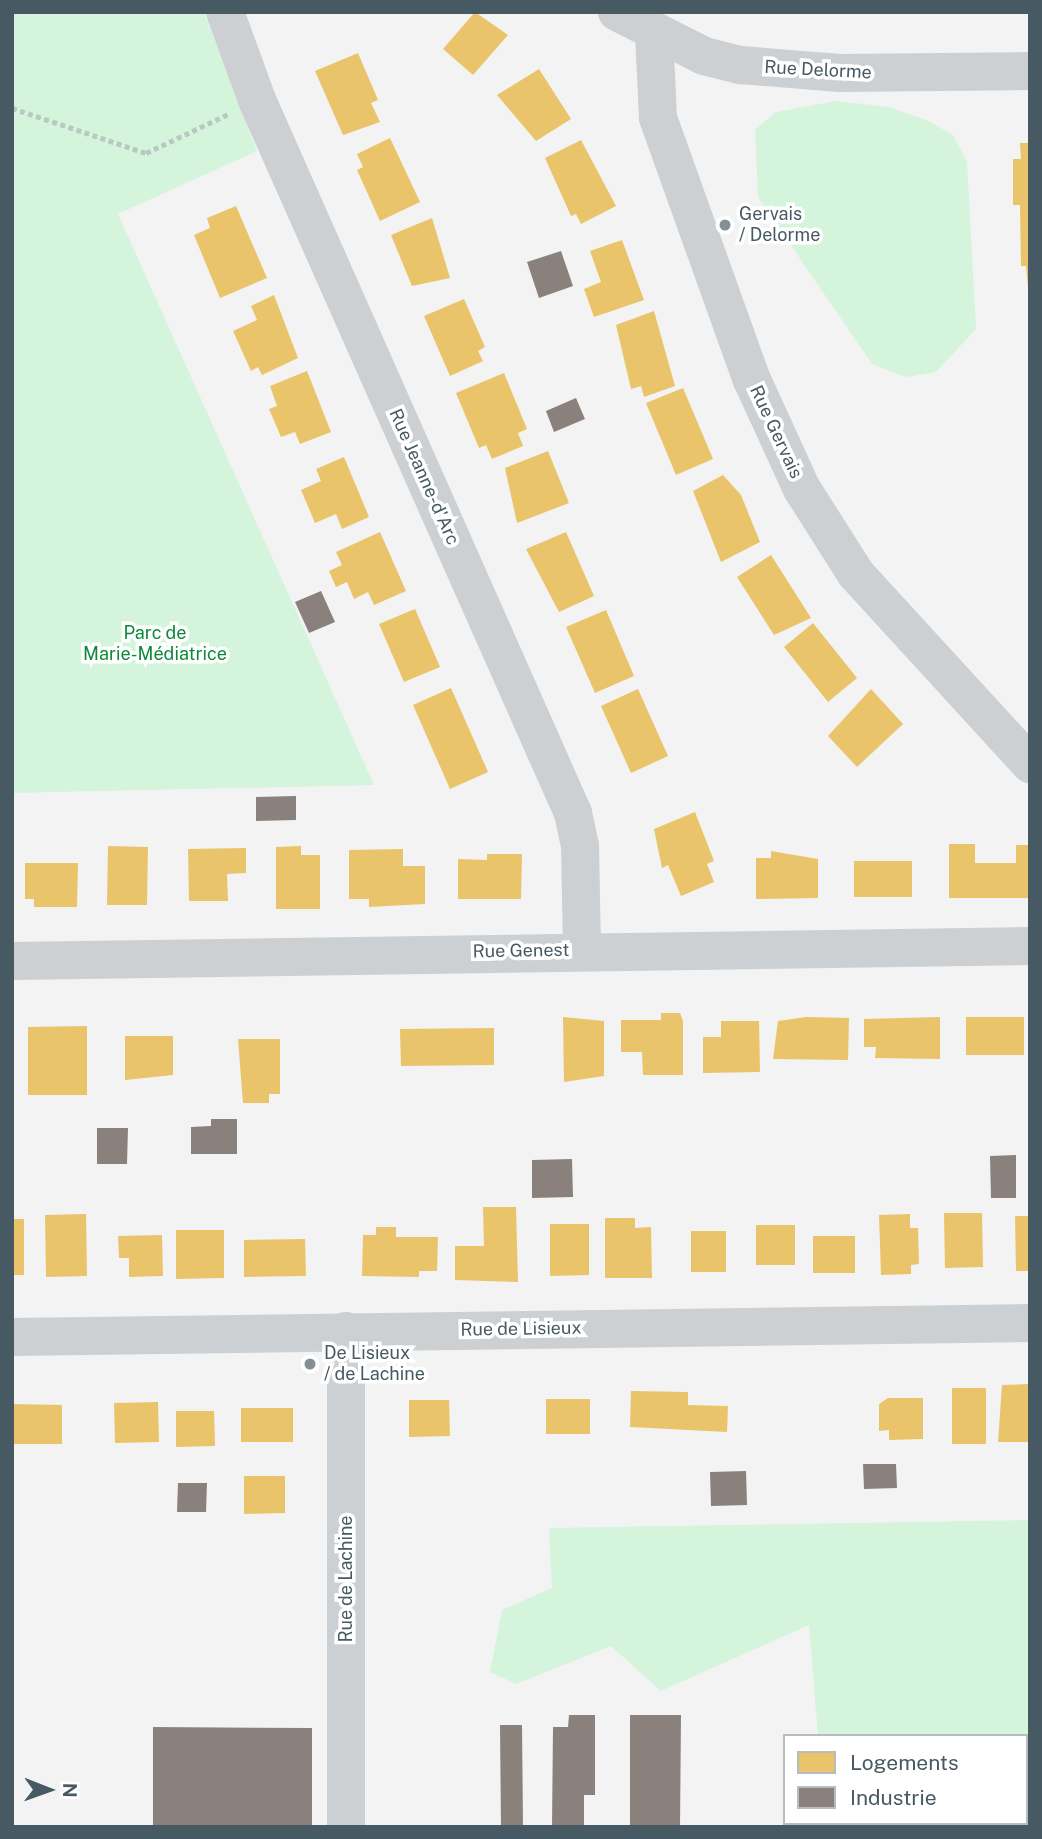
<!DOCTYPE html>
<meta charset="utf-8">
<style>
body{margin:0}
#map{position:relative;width:1042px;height:1839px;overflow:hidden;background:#f3f3f3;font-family:"Public Sans",sans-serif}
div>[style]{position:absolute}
.green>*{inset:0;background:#d5f4dc}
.homes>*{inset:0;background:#e9c46a}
.industry>*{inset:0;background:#8a817c}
.path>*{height:4.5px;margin-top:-2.25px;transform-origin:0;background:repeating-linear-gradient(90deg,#b9c8c2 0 5px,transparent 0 8.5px)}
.minor>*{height:38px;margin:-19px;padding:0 19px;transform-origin:19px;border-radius:19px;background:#ccd0d2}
.dots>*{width:19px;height:19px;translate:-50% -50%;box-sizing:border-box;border:4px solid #fff;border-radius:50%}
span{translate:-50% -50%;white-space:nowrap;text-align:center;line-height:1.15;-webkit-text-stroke:7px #fff;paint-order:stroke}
.street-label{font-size:18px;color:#475962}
.poi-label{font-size:18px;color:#475962}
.left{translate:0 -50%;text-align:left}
.park-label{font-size:18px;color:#0c8938}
.frame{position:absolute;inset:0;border:14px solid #475962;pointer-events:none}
.legend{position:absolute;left:783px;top:1734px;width:245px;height:91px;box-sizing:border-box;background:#fff;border:2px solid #b5bdc0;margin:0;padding:9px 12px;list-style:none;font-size:21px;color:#475962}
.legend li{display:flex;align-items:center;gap:14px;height:35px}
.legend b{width:35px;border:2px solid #b5bdc0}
.north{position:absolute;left:14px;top:1755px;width:70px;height:70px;-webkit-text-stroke:5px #fff;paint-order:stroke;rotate:91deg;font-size:19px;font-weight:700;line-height:28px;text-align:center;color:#475962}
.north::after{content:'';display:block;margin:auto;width:24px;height:32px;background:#475962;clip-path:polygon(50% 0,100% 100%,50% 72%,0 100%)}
</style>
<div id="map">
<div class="green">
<div style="clip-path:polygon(12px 12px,204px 12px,257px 151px,118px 214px,374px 785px,12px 793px)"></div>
<div style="clip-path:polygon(836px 101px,889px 107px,926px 120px,953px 135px,967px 162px,976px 329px,936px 372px,906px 377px,872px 364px,758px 197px,755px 130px,776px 112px)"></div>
<div style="clip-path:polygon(1030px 1520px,1030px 1827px,826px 1827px,1026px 1823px,1026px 1736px,818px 1736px,809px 1625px,661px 1691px,611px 1646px,516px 1684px,490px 1672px,502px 1610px,552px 1588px,549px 1528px)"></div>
</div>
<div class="homes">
<div style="clip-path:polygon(475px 12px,508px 35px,473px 75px,443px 49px)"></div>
<div style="clip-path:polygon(358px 53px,378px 100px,371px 103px,380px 122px,343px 135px,315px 71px)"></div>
<div style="clip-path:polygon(539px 69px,571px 119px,536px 141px,497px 95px)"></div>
<div style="clip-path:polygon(390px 138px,420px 202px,380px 221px,357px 170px,363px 167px,357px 154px)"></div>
<div style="clip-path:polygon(581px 140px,616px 206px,581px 224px,576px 214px,571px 216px,545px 158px)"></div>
<div style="clip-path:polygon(1020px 143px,1030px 143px,1030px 310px,1026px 266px,1021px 266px,1020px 205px,1013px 205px,1013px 159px,1021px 159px)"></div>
<div style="clip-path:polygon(236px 206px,267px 278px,220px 298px,194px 235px,210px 228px,207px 218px)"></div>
<div style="clip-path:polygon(432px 218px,450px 278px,412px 286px,391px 235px)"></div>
<div style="clip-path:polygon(622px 240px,644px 300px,594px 317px,584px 289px,601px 282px,590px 251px)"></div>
<div style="clip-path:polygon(274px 295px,298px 358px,262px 375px,258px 367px,251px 371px,233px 331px,257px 320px,251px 306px)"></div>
<div style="clip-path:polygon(464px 299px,485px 347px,478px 351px,483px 361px,450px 376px,424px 316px)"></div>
<div style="clip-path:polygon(654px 311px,675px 386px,644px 397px,641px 386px,631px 389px,616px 325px)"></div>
<div style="clip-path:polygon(307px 371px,331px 432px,300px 444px,295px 432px,281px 437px,269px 409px,277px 406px,270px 386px)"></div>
<div style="clip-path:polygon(504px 373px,527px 429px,518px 433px,523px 446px,492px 459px,486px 445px,479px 448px,456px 393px)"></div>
<div style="clip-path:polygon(683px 388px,713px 459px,676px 475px,646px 403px)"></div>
<div style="clip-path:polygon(548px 451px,569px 503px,517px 523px,505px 468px)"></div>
<div style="clip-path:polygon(344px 457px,369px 517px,342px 529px,336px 514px,315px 523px,301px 490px,321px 481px,316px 469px)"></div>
<div style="clip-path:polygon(723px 475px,741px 495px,760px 542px,721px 562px,693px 491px)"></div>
<div style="clip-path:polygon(380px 532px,406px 591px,374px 605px,368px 592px,354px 599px,347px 582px,336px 587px,329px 571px,342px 565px,336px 552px)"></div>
<div style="clip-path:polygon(566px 532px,594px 596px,559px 612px,526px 549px)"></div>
<div style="clip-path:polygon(771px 555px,811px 618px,774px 635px,737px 577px)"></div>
<div style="clip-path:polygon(415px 609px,440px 667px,404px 682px,379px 624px)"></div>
<div style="clip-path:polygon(606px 610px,634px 676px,595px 693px,566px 627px)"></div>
<div style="clip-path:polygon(813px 623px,857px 678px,828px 702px,784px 647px)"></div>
<div style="clip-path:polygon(451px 688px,488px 772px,450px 789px,413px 705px)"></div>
<div style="clip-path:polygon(638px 689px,668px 756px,631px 773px,601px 706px)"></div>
<div style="clip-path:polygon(871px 689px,903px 724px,857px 767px,828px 736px)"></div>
<div style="clip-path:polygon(695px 812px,714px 861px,707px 864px,714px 882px,681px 896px,668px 865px,662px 868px,654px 829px)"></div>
<div style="clip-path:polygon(949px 844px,975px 844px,975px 863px,1016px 863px,1016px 845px,1030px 845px,1030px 898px,949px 898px)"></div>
<div style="clip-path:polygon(108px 846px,148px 847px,147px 905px,107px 905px)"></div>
<div style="clip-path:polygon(301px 846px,301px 855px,320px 855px,320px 909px,276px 909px,276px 847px)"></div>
<div style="clip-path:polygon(246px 848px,246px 873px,227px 874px,228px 901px,189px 901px,188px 849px)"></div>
<div style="clip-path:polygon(403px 849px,403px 866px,425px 866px,425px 904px,369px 907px,369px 899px,349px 899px,349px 850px)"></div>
<div style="clip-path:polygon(771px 851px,818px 859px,818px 898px,756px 899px,756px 858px,771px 858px)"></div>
<div style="clip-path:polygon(487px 854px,522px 854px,521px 899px,458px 899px,458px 859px,487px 860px)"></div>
<div style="clip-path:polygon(854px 861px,912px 861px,912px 897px,854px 897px)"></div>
<div style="clip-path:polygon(25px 863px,78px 863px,77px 907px,34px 907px,34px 899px,25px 899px)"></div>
<div style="clip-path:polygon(661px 1013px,680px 1013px,683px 1021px,683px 1075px,643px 1075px,642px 1052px,621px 1052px,621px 1020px,661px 1020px)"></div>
<div style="clip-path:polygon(563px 1017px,604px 1021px,604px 1076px,564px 1082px)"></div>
<div style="clip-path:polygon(806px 1017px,849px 1018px,848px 1060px,773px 1059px,778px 1021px)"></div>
<div style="clip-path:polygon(940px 1017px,940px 1059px,875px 1058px,876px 1047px,864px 1047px,864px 1019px)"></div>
<div style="clip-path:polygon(966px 1017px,1024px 1017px,1024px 1055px,966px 1055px)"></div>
<div style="clip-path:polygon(721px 1021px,759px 1021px,760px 1072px,703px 1073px,703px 1037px,721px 1037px)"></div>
<div style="clip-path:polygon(87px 1026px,87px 1095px,28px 1095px,28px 1027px)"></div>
<div style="clip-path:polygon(494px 1028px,494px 1065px,401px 1066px,400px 1029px)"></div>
<div style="clip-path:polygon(125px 1036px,173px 1036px,173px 1075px,125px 1080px)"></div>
<div style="clip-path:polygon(238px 1039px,280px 1039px,280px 1094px,269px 1094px,269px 1103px,243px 1103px)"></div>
<div style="clip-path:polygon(483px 1207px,516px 1207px,518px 1282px,455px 1280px,455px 1246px,484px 1246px)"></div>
<div style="clip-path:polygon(944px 1213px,982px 1213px,983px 1267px,945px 1268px)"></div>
<div style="clip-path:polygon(86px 1214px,87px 1276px,46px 1277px,45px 1215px)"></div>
<div style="clip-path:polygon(910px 1214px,910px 1228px,918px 1228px,919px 1264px,911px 1265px,911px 1274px,881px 1275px,879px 1215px)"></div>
<div style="clip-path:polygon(1015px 1216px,1030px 1216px,1030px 1271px,1016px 1271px)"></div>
<div style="clip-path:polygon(605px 1218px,635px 1218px,635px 1228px,651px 1227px,652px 1278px,605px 1278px)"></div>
<div style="clip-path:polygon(12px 1219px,24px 1219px,24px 1275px,12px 1275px)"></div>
<div style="clip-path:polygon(550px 1224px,589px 1224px,589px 1275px,550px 1276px)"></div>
<div style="clip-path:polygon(756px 1225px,795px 1225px,795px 1265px,756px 1265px)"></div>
<div style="clip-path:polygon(376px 1227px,396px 1227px,396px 1237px,438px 1237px,437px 1271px,419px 1271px,419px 1277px,362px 1276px,363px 1235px,376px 1235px)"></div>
<div style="clip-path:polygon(176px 1230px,224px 1230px,224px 1278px,176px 1279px)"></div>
<div style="clip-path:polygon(691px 1231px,726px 1231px,726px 1272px,691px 1272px)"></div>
<div style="clip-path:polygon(162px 1235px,163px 1276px,129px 1277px,129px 1258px,119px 1258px,118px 1236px)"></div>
<div style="clip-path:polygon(813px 1236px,855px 1236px,855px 1273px,813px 1273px)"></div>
<div style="clip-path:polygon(305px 1239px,306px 1276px,244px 1277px,244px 1240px)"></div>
<div style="clip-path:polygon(1030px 1384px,1030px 1442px,998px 1442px,1002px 1385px)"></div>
<div style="clip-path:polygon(952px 1388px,986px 1388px,986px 1444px,952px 1444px)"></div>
<div style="clip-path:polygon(631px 1391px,688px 1392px,688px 1405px,728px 1406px,727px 1432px,630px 1427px)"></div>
<div style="clip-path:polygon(888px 1398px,923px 1398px,923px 1439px,889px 1440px,889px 1430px,879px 1431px,879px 1404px)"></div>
<div style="clip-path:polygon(546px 1399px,590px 1399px,590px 1434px,546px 1434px)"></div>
<div style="clip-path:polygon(409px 1400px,449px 1400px,450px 1436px,409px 1437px)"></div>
<div style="clip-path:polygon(158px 1402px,159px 1442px,115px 1443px,114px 1403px)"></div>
<div style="clip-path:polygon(12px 1404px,62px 1405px,62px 1444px,12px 1444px)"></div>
<div style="clip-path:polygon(241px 1408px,293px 1408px,293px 1442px,241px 1442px)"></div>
<div style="clip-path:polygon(176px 1411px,214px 1411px,215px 1446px,176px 1447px)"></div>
<div style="clip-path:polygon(244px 1476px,285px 1476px,285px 1513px,244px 1514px)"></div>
</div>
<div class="industry">
<div style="clip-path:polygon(561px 251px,573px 286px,539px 298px,527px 262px)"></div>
<div style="clip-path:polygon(576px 398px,585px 419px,554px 432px,546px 411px)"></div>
<div style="clip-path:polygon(321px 591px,335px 622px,309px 633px,295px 602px)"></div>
<div style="clip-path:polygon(296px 796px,296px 820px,256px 821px,256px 797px)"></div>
<div style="clip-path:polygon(211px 1119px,237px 1119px,237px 1154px,191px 1154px,191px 1127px,211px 1126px)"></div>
<div style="clip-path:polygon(97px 1128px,128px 1128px,127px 1164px,97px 1164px)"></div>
<div style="clip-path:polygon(1016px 1155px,1016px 1198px,991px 1198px,990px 1156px)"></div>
<div style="clip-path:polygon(572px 1159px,573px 1197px,532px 1198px,532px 1160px)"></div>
<div style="clip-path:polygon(863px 1464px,896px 1464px,897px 1488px,864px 1489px)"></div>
<div style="clip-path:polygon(746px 1471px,747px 1505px,711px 1506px,710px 1472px)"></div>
<div style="clip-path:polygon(178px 1483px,207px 1483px,206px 1512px,177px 1512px)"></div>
<div style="clip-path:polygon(569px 1715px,595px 1715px,595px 1795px,584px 1795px,584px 1827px,552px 1827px,553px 1727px,568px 1727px)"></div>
<div style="clip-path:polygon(630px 1715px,681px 1715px,680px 1827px,630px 1827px)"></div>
<div style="clip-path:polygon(500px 1725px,522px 1725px,523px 1827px,501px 1827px)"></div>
<div style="clip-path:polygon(153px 1727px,312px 1728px,312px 1827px,153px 1827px)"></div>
</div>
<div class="path">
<div style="left:12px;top:108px;width:141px;rotate:18.6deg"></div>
<div style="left:146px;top:153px;width:91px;rotate:-25.4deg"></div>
</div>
<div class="minor">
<div style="left:225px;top:12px;width:94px;rotate:70deg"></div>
<div style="left:257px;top:100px;width:780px;rotate:66.1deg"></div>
<div style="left:573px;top:813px;width:33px;rotate:78deg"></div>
<div style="left:580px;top:845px;width:105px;rotate:88.9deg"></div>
<div style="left:617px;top:12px;width:97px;rotate:26.8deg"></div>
<div style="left:704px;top:56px;width:38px;rotate:14deg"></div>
<div style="left:741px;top:65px;width:99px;rotate:4.6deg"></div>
<div style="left:840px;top:73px;width:190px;rotate:-0.6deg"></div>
<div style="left:654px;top:33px;width:85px;rotate:87.3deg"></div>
<div style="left:658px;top:118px;width:278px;rotate:70.3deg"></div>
<div style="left:752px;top:380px;width:120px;rotate:65.4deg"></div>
<div style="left:802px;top:489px;width:101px;rotate:57.6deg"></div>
<div style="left:856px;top:574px;width:258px;rotate:47.5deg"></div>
<div style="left:12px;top:961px;width:1018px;rotate:-0.84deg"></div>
<div style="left:346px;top:1331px;width:496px;rotate:90deg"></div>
<div style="left:12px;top:1337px;width:1018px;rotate:-0.79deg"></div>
</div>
<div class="dots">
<div style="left:725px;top:225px;background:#838f95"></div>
<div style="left:310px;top:1364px;background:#838f95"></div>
</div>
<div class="street-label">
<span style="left:818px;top:70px;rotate:3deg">Rue Delorme</span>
<span style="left:776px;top:432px;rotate:65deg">Rue Gervais</span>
<span style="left:424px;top:477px;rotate:66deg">Rue Jeanne-d'Arc</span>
<span style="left:521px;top:951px;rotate:-1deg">Rue Genest</span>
<span style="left:521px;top:1329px;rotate:-1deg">Rue de Lisieux</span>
<span style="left:346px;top:1579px;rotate:-90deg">Rue de Lachine</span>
</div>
<div class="poi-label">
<span class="left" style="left:739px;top:225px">Gervais<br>/ Delorme</span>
<span class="left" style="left:324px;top:1364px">De Lisieux<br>/ de Lachine</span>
</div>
<div class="park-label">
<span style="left:155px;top:644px">Parc de<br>Marie-Médiatrice</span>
</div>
<div class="frame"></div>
<ul class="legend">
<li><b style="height:19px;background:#e9c46a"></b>Logements</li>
<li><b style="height:19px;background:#8a817c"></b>Industrie</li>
</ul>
<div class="north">N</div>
</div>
